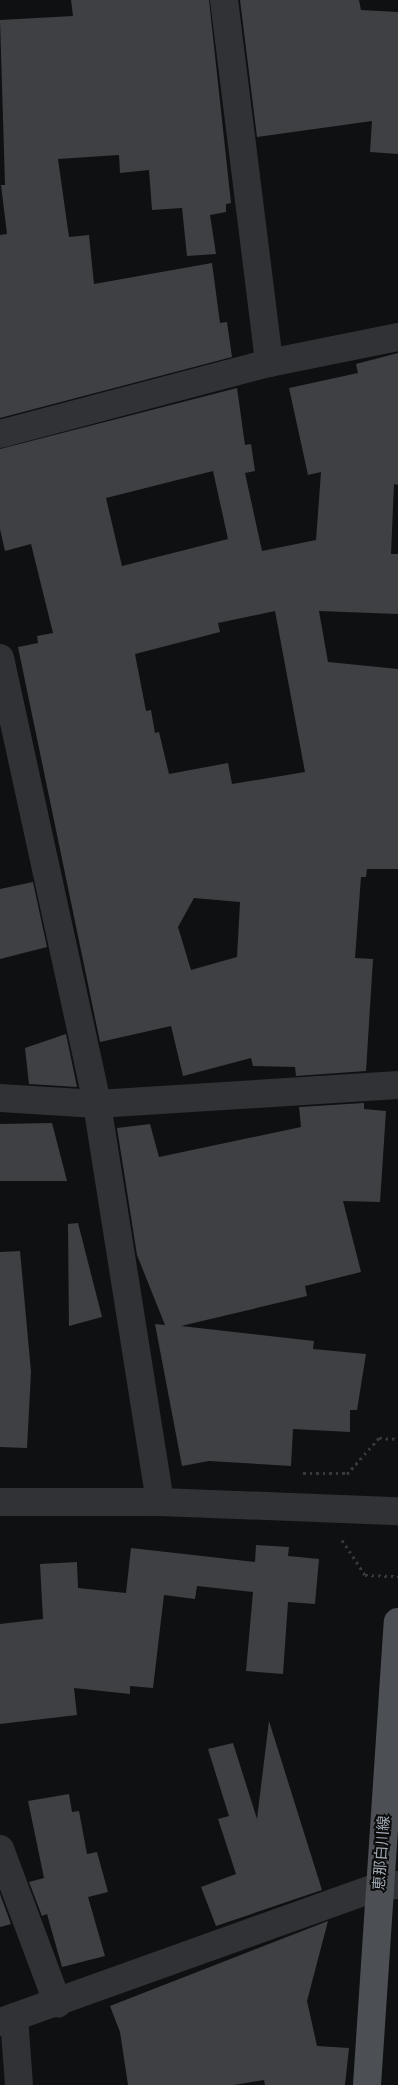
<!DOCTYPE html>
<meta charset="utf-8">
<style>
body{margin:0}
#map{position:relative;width:398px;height:2085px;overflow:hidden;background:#0f1011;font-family:Ubuntu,"Noto Sans JP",sans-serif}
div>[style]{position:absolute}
.building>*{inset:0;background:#3e4044}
.path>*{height:3px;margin-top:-1.5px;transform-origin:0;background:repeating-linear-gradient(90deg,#37393d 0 2.5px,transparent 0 6.5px)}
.minor>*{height:28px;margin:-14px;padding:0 14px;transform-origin:14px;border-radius:14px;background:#313236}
.tertiary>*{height:28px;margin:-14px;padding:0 14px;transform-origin:14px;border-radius:14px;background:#313236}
.primary>*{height:28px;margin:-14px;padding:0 14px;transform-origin:14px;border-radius:14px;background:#4c5055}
span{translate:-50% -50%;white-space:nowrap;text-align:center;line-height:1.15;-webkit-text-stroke:4px #0b0b0c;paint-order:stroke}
.street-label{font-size:15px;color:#a0a9b2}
</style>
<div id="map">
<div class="building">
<div style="clip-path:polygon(71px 0,209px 0,231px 203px,226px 204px,226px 212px,210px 215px,216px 254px,187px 256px,182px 208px,152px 210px,149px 170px,120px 173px,119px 155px,58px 159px,69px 237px,89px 235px,94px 284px,212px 263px,220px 323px,227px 322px,232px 357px,0 418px,0 235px,7px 234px,1px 185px,5px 185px,0 20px,73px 16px)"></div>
<div style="clip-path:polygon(240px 0,359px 0,361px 10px,398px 12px,398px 154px,370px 152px,372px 121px,257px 137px)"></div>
<div style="clip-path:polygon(evenodd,398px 353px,398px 485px,394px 484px,391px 554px,398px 554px,398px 614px,319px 611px,328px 662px,398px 669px,398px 869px,367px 869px,366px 877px,361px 877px,355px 958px,373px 959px,366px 1071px,296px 1076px,295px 1067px,253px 1066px,251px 1058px,183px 1076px,171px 1026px,100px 1042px,18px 647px,38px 643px,37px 636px,53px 633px,31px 544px,5px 551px,0 529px,0 449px,237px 388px,245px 445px,251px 444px,255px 471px,245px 473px,262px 551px,316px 540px,321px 472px,308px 475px,289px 388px,358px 373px,356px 364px,398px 353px,213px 471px,228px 539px,122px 566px,106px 498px,213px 471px,398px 353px,275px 611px,305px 772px,232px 784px,228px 763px,169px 774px,159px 732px,155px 733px,151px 710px,146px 711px,135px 654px,220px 632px,218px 623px,275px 611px,398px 353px,194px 898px,240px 902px,237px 957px,191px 970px,178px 927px,194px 898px)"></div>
<div style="clip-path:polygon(33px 882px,47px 947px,0 959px,0 889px)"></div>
<div style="clip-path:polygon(66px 1034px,77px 1087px,29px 1084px,25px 1048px)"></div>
<div style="clip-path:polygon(364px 1103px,364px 1109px,386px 1111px,380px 1202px,343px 1201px,361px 1272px,305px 1286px,307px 1296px,181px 1326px,314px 1341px,313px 1349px,366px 1354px,357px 1410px,350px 1410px,350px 1432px,293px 1429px,291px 1466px,209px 1461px,182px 1466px,155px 1324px,165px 1325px,137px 1255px,117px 1128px,150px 1124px,159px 1157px,301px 1127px,299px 1107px)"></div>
<div style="clip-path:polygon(52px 1123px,67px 1181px,0 1181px,0 1124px)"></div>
<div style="clip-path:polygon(78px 1223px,102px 1317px,69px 1326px,68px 1224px)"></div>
<div style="clip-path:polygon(20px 1251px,31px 1372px,27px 1448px,0 1447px,0 1252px)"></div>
<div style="clip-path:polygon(256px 1545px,289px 1547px,288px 1556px,319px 1559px,315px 1604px,288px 1602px,283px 1674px,246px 1671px,253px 1592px,197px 1586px,195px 1599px,164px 1595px,153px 1688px,130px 1686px,130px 1694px,74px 1688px,77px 1715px,0 1724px,0 1624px,43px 1619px,40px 1564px,77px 1562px,78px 1588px,126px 1593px,131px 1548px,255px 1562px)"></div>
<div style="clip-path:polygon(269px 1721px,322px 1890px,216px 1926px,201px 1887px,236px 1874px,218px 1819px,229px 1816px,208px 1749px,233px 1743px,257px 1819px)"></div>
<div style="clip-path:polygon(69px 1794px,72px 1812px,79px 1811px,87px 1854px,97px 1852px,108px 1892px,88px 1897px,105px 1956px,62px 1967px,47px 1914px,42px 1916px,29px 1882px,44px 1878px,28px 1801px)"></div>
<div style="clip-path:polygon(0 1894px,11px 1924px,0 1927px)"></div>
<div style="clip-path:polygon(328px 1921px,307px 2001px,317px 2046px,349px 2048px,345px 2085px,265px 2085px,264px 2080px,234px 2085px,128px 2085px,120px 2032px,110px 2006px)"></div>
</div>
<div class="path">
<div style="left:303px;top:1473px;width:44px"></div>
<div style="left:347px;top:1474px;width:48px;rotate:-48.4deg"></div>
<div style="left:379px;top:1438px;width:19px;rotate:3deg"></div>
<div style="left:342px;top:1540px;width:42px;rotate:56.7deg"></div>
<div style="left:365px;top:1575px;width:33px;rotate:2deg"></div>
</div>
<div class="minor">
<div style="left:224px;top:0;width:366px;rotate:82.9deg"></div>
<div style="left:0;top:434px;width:278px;rotate:-14.8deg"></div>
<div style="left:269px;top:363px;width:132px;rotate:-11.4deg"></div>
<div style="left:0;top:658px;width:456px;rotate:77.7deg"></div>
<div style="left:97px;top:1104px;width:403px;rotate:81deg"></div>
<div style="left:0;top:1098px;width:97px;rotate:3.5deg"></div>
<div style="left:97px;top:1104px;width:302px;rotate:-3.6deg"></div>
<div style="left:0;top:1849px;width:165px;rotate:69.5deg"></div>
<div style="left:14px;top:2017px;width:68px;rotate:85.8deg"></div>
<div style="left:0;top:2022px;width:401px;rotate:-19.7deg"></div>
<div style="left:378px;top:1887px;width:20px;rotate:-6deg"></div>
</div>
<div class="tertiary">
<div style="left:0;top:1502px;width:160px"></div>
<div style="left:160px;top:1502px;width:238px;rotate:2.2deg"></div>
</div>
<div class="primary">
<div style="left:367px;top:2085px;width:464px;rotate:-86.2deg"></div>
</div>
<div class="street-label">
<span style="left:381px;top:1853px;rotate:-86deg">恵那白川線</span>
</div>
</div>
